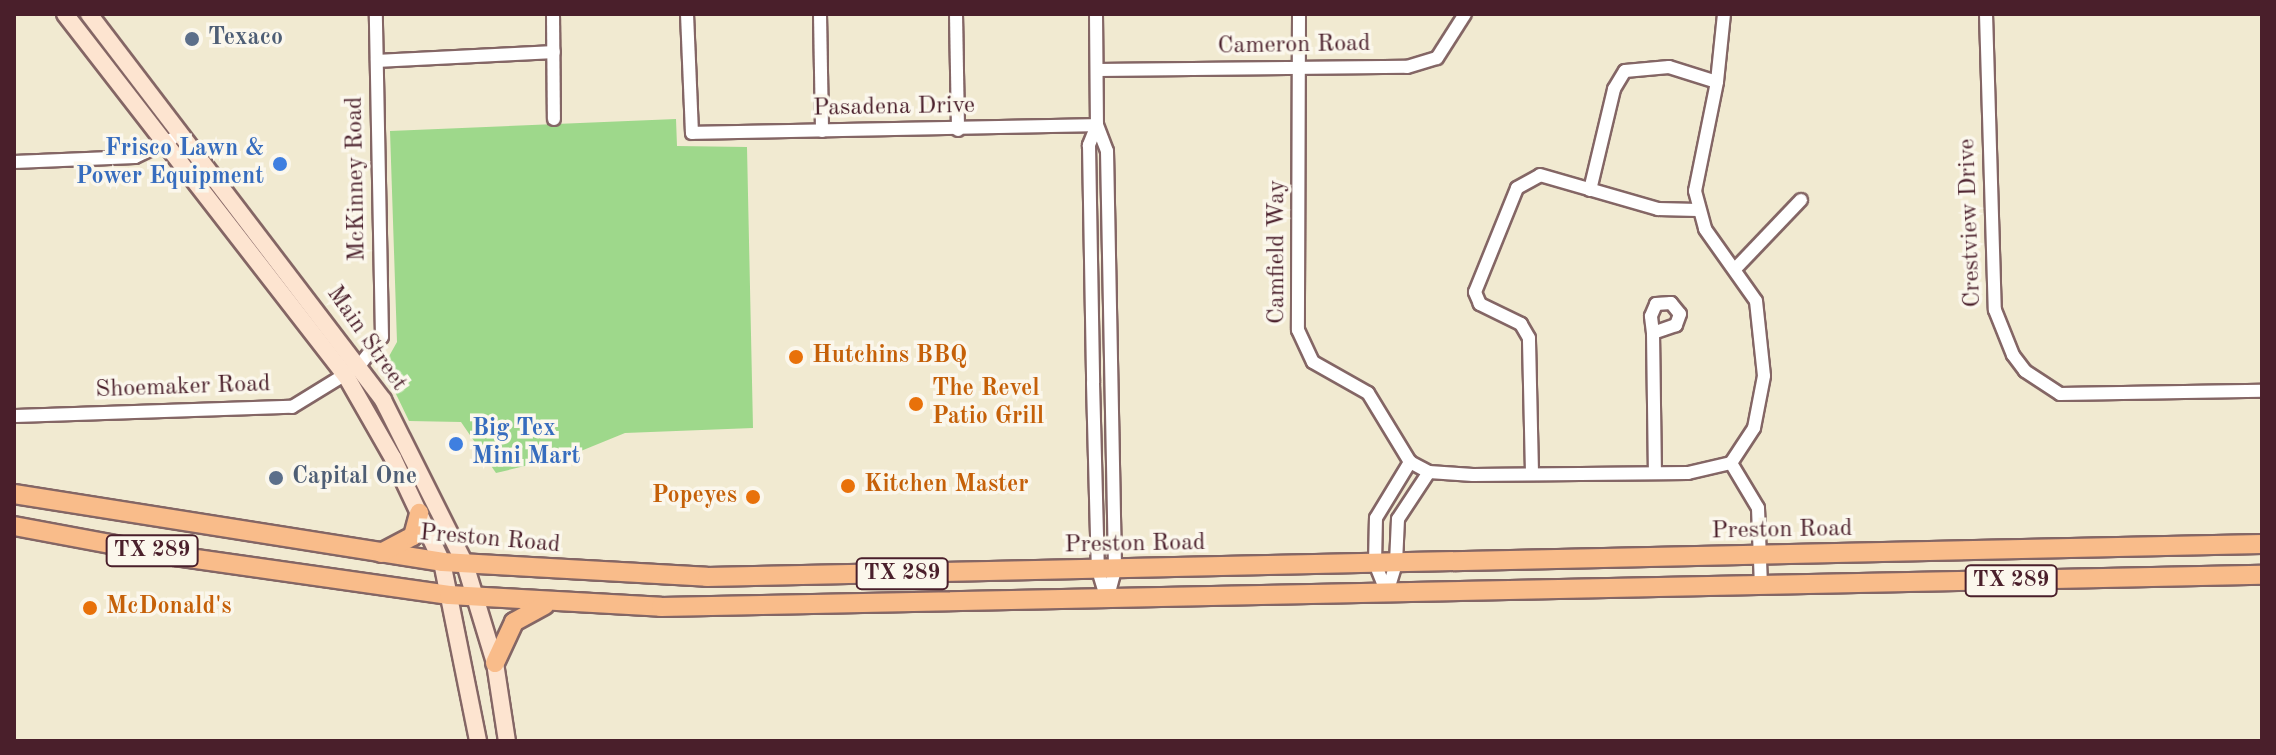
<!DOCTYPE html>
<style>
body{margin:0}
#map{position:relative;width:2276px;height:755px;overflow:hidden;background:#f1ead1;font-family:"Old Standard TT",serif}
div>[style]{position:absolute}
.green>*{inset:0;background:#9ed88b}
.roads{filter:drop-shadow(2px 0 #846665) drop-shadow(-2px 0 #846665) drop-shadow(0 2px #846665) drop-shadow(0 -2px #846665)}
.street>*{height:12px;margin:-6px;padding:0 6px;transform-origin:6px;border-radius:6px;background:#fff}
.secondary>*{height:16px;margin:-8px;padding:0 8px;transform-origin:8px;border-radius:8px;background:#fde4d0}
.primary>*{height:18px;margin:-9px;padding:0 9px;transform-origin:9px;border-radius:9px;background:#f9bc8a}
.dots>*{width:22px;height:22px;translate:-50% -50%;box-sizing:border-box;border:4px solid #fbf7ec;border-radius:50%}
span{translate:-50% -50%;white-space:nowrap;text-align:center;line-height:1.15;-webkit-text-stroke:7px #fbf7ec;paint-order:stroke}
.shield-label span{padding:2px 6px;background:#fbf7ec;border:2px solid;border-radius:6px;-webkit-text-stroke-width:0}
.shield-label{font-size:22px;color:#4a1f2b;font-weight:700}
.service-label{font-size:24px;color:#4e5e75;font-weight:700}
.left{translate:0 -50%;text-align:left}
.street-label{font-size:24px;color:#4a1f2b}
.shop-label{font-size:24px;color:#366cbe;font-weight:700}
.right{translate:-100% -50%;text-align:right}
.food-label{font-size:24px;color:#c56008;font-weight:700}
.frame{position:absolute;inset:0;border:16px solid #4a1f2b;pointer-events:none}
</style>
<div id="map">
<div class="green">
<div style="clip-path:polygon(676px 119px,677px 146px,747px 147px,753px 428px,625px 433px,571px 455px,496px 473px,461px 422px,409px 421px,383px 367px,397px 342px,390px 131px)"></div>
</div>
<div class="roads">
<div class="street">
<div style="left:553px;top:14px;width:105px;rotate:89.5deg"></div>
<div style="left:687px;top:14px;width:119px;rotate:87.6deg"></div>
<div style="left:692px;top:133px;width:405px;rotate:-1.1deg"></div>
<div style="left:820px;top:14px;width:117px;rotate:89deg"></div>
<div style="left:956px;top:14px;width:116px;rotate:89deg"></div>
<div style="left:1096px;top:14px;width:111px;rotate:89.5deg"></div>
<div style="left:1097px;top:125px;width:28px;rotate:69deg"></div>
<div style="left:1107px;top:151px;width:419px;rotate:88.9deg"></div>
<div style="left:1115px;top:570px;width:30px;rotate:105deg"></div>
<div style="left:1299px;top:14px;width:316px;rotate:90.2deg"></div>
<div style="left:1298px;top:330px;width:35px;rotate:65deg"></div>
<div style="left:1313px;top:362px;width:63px;rotate:29.4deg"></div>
<div style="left:1368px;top:393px;width:81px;rotate:58.7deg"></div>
<div style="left:1410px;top:462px;width:21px;rotate:28deg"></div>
<div style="left:1429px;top:472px;width:44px;rotate:3.9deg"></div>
<div style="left:1473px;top:475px;width:215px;rotate:-0.5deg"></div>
<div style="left:1688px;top:473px;width:44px;rotate:-13.1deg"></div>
<div style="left:1724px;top:14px;width:68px;rotate:95.9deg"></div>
<div style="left:1717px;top:82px;width:111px;rotate:101.4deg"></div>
<div style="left:1695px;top:191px;width:39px;rotate:75deg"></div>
<div style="left:1705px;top:229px;width:88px;rotate:54.7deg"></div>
<div style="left:1756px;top:301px;width:75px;rotate:83.9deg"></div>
<div style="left:1764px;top:376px;width:53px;rotate:100.9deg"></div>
<div style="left:1754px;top:428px;width:42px;rotate:123.3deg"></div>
<div style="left:1986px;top:14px;width:296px;rotate:88.3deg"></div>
<div style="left:1995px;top:310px;width:48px;rotate:68.2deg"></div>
<div style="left:2013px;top:355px;width:20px;rotate:53deg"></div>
<div style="left:2025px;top:371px;width:42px;rotate:33.3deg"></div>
<div style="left:2060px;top:394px;width:202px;rotate:-0.9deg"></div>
<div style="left:377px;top:61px;width:177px;rotate:-2.9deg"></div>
<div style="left:1097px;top:70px;width:310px;rotate:-0.6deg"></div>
<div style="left:1407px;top:67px;width:31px;rotate:-17deg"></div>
<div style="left:1437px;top:58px;width:52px;rotate:-57.5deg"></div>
<div style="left:1097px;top:125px;width:22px;rotate:112deg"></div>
<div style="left:1089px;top:145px;width:238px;rotate:89deg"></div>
<div style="left:1093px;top:383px;width:187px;rotate:88.5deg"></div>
<div style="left:1098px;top:570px;width:30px;rotate:73deg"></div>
<div style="left:14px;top:162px;width:121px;rotate:-2.4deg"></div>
<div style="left:135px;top:157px;width:41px;rotate:-25.9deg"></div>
<div style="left:1590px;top:190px;width:104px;rotate:-76.6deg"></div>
<div style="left:1614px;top:89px;width:21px;rotate:-59deg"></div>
<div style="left:1625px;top:71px;width:44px;rotate:-5.2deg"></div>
<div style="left:1669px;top:67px;width:50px;rotate:17.4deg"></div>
<div style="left:1736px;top:268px;width:94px;rotate:-46.3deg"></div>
<div style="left:1671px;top:303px;width:14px;rotate:51deg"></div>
<div style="left:1680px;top:314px;width:12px;rotate:110deg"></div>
<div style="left:1676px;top:325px;width:24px;rotate:161deg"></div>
<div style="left:1653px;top:333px;width:17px;rotate:-97deg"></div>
<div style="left:1651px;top:316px;width:13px;rotate:-67deg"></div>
<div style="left:1656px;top:304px;width:15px;rotate:-4deg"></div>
<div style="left:1653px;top:333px;width:139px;rotate:89.2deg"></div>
<div style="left:14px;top:416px;width:278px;rotate:-1.9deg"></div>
<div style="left:292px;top:407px;width:79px;rotate:-31.5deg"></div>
<div style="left:359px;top:366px;width:37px;rotate:-52deg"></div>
<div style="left:382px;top:337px;width:323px;rotate:-91.1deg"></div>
<div style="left:1731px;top:463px;width:52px;rotate:59deg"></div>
<div style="left:1758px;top:508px;width:78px;rotate:87.8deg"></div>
<div style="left:1532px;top:473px;width:135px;rotate:-91.3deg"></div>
<div style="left:1529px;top:338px;width:16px;rotate:-120deg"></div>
<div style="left:1521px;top:324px;width:46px;rotate:-154deg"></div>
<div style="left:1480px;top:304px;width:13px;rotate:-113deg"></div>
<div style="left:1475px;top:292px;width:112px;rotate:-68deg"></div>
<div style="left:1517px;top:188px;width:26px;rotate:-29deg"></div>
<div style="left:1540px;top:175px;width:123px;rotate:16.1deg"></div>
<div style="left:1658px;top:209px;width:40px;rotate:1.4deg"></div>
<div style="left:1387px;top:593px;width:31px;rotate:-112deg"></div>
<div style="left:1375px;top:564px;width:46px;rotate:-88.8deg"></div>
<div style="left:1376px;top:518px;width:66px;rotate:-58.7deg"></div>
<div style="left:1387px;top:593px;width:31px;rotate:-73deg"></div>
<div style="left:1396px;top:563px;width:44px;rotate:-87.4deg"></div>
<div style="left:1398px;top:519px;width:56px;rotate:-56.6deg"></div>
</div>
<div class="secondary">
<div style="left:65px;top:14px;width:458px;rotate:52.2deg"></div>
<div style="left:346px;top:376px;width:95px;rotate:60.2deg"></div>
<div style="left:393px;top:458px;width:115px;rotate:64.8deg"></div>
<div style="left:442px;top:562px;width:183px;rotate:78.6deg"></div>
<div style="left:89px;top:14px;width:485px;rotate:52.7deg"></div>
<div style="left:383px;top:400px;width:183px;rotate:63.4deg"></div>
<div style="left:465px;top:564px;width:103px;rotate:73.1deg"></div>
<div style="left:495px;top:663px;width:79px;rotate:81.3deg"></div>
</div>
<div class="primary">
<div style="left:14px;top:494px;width:433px;rotate:9deg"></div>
<div style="left:442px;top:562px;width:265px;rotate:3.2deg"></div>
<div style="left:707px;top:577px;width:1555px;rotate:-1.22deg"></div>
<div style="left:14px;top:526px;width:164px;rotate:10.6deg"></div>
<div style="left:175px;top:556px;width:277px;rotate:8.1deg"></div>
<div style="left:449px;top:595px;width:212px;rotate:3.2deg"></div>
<div style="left:661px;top:607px;width:1601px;rotate:-1.15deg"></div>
<div style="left:381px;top:553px;width:36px;rotate:-28deg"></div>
<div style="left:413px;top:536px;width:24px;rotate:-75deg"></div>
<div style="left:495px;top:663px;width:45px;rotate:-65.1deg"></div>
<div style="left:514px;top:622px;width:35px;rotate:-29deg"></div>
</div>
</div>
<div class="dots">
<div style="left:192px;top:39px;background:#5c6f8a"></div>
<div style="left:280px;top:164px;background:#3f7fe0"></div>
<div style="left:796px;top:357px;background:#e8710a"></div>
<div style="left:916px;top:404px;background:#e8710a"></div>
<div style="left:456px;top:444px;background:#3f7fe0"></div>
<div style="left:276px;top:478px;background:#5c6f8a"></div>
<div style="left:848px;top:486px;background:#e8710a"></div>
<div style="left:753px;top:497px;background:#e8710a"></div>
<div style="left:90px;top:608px;background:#e8710a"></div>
</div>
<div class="shield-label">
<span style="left:152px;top:551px">TX 289</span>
<span style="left:902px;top:574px">TX 289</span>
<span style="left:2011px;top:581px">TX 289</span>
</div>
<div class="service-label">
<span class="left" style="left:208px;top:39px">Texaco</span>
<span class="left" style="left:292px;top:478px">Capital One</span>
</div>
<div class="street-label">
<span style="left:1294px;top:46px;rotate:-1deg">Cameron Road</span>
<span style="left:894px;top:108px;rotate:-1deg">Pasadena Drive</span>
<span style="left:357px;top:179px;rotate:-91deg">McKinney Road</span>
<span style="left:1971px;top:223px;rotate:-92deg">Crestview Drive</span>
<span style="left:1278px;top:252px;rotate:-90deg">Camfield Way</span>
<span style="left:366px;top:339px;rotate:55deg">Main Street</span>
<span style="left:183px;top:388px;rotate:-2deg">Shoemaker Road</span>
<span style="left:1782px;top:531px;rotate:-1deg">Preston Road</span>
<span style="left:490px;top:540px;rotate:5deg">Preston Road</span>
<span style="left:1135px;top:545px;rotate:-1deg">Preston Road</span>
</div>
<div class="shop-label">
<span class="right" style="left:264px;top:164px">Frisco Lawn &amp;<br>Power Equipment</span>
<span class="left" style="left:472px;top:444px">Big Tex<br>Mini Mart</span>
</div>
<div class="food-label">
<span class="left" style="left:812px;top:357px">Hutchins BBQ</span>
<span class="left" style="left:932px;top:404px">The Revel<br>Patio Grill</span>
<span class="left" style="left:864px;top:486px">Kitchen Master</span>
<span class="right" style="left:737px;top:497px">Popeyes</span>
<span class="left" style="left:106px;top:608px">McDonald's</span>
</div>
<div class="frame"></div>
</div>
